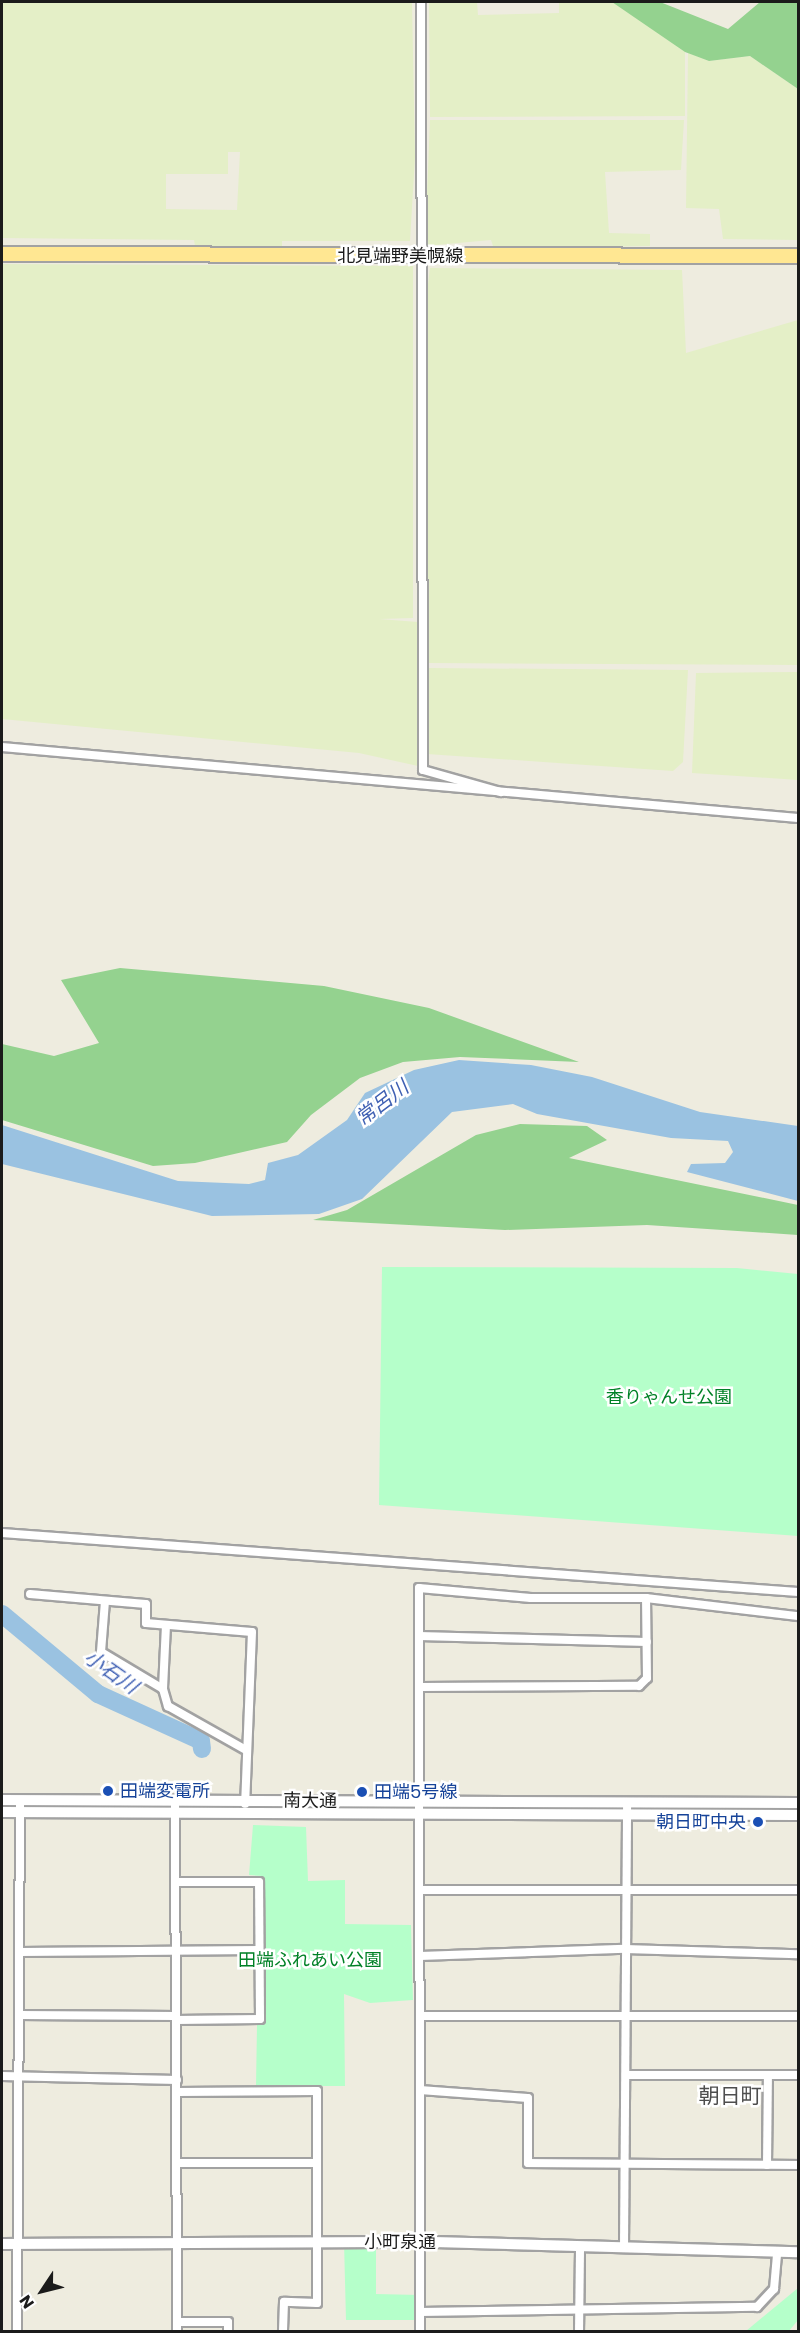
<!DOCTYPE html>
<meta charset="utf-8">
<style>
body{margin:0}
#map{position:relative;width:800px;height:2333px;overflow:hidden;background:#eeecdf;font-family:Poppins,"Noto Sans JP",sans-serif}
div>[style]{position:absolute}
.farmland>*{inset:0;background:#e4efc7}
.forest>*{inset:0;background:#94d28f}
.park>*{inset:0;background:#b5ffca}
.water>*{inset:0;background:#9ac2e1}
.river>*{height:18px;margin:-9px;padding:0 9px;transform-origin:9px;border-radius:9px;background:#9ac2e1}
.roads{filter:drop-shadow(2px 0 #a2a2a2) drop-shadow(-2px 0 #a2a2a2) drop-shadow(0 2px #a2a2a2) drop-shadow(0 -2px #a2a2a2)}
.minor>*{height:8px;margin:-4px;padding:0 4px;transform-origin:4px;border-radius:4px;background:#fff}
.tertiary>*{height:10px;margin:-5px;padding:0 5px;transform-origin:5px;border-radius:5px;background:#fff}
.primary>*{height:14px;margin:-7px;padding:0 7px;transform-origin:7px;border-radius:7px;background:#ffe792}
.dots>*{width:16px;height:16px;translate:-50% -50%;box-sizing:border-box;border:3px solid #fff;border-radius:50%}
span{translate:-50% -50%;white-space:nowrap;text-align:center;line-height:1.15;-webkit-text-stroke:5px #fff;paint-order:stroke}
.street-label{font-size:18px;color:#1b1b1b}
.park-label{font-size:18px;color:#008126}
.transit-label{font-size:18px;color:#164399}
.left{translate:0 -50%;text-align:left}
.right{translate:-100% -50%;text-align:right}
.water-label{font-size:20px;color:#3f60b3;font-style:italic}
.quarter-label{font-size:21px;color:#4e4e4e}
.frame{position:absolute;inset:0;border:3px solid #1b1b1b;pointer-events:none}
.north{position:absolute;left:12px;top:2261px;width:60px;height:60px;-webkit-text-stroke:4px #fff;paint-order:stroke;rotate:235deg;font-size:16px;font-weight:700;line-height:24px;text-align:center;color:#1b1b1b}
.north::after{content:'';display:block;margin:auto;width:21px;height:27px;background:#1b1b1b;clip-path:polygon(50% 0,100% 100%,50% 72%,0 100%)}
</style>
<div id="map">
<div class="farmland">
<div style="clip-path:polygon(evenodd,2px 2px,412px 2px,415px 157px,410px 241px,282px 241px,282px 247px,195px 246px,194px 240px,2px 238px,2px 2px,228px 152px,240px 152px,237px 210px,166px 209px,166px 174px,228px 174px,228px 152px)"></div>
<div style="clip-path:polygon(429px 2px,477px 2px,478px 15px,559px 13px,559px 2px,613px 2px,685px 52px,685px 116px,430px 117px)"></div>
<div style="clip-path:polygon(688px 53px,709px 61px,750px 56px,798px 89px,798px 240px,723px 239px,719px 209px,686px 208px)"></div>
<div style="clip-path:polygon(430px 120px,684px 120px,681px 170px,605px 172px,609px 233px,650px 234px,650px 246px,518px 248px,493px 246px,491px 240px,425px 246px)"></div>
<div style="clip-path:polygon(2px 264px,413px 266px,413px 618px,379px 619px,418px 622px,418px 766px,359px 753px,2px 719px)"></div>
<div style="clip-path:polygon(430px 268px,682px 270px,686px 353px,798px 320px,798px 665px,429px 663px,424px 316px)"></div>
<div style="clip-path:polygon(428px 668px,688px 670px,683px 762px,673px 771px,427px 754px)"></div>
<div style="clip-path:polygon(798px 672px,798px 780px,692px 773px,696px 673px)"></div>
</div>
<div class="forest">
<div style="clip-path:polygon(612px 2px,660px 2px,728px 29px,760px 2px,798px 2px,798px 89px,750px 56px,709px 61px,685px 52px)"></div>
<div style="clip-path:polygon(120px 968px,324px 986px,429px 1008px,579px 1062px,460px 1057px,403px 1062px,360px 1078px,311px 1115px,287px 1142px,195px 1163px,153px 1166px,2px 1120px,2px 1044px,54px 1056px,99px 1043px,61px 980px)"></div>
<div style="clip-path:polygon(520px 1124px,587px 1126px,607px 1140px,569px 1158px,798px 1205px,798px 1235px,647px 1225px,505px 1230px,313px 1220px,347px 1210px,476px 1135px)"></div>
</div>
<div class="park">
<div style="clip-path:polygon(382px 1267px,737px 1268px,798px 1274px,798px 1536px,379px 1505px)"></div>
<div style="clip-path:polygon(253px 1825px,306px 1827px,308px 1881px,345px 1880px,345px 1924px,411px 1925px,413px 2000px,370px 2003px,344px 1994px,345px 2086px,256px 2086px,257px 2025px,263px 2025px,262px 1876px,249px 1875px)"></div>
<div style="clip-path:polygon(344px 2242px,376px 2242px,376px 2294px,420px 2295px,420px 2320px,346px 2320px)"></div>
<div style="clip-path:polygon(798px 2288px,798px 2320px,789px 2331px,746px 2331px)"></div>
</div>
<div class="water">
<div style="clip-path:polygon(459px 1060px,531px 1065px,592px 1077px,700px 1112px,798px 1126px,798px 1201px,687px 1172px,691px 1164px,725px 1163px,733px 1152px,728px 1141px,671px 1138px,537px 1114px,513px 1104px,452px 1112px,362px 1199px,319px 1214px,212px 1216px,2px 1164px,2px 1125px,178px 1181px,249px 1184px,265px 1180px,268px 1163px,298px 1155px,347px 1120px,365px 1093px,414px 1070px)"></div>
</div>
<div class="river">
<div style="left:2px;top:1614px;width:125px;rotate:39.8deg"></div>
<div style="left:98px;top:1694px;width:113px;rotate:24.5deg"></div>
<div style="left:201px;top:1741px;width:8px;rotate:83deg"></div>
</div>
<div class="roads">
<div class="minor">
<div style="left:421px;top:2px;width:768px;rotate:89.85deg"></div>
<div style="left:423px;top:770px;width:81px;rotate:15.8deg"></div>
<div style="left:2px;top:747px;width:799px;rotate:5.1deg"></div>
<div style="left:2px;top:1533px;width:798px;rotate:4.24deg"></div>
<div style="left:30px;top:1594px;width:116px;rotate:4.9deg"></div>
<div style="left:146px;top:1604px;width:19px;rotate:90deg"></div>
<div style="left:146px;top:1623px;width:106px;rotate:4.9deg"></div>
<div style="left:252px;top:1632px;width:172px;rotate:92.3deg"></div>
<div style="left:105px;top:1601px;width:51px;rotate:94.5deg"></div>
<div style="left:101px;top:1652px;width:72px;rotate:30.8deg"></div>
<div style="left:166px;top:1625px;width:64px;rotate:92.7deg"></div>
<div style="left:163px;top:1689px;width:18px;rotate:74deg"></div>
<div style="left:168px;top:1706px;width:90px;rotate:29.4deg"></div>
<div style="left:419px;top:1636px;width:228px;rotate:1.5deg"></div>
<div style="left:420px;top:1687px;width:219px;rotate:-0.3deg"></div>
<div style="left:639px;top:1686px;width:11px;rotate:-45deg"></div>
<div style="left:647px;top:1678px;width:80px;rotate:-90.7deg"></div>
<div style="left:175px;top:1801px;width:531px;rotate:89.78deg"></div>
<div style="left:421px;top:1890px;width:377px"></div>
<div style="left:20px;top:1952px;width:239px;rotate:-0.5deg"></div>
<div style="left:420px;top:1956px;width:205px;rotate:-2deg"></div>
<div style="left:625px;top:1949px;width:173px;rotate:1.7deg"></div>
<div style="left:19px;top:2015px;width:157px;rotate:0.4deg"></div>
<div style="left:421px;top:2016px;width:377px"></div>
<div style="left:176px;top:2020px;width:84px;rotate:-0.7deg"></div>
<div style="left:260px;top:2019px;width:137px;rotate:-90.4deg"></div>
<div style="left:259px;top:1882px;width:83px;rotate:180deg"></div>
<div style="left:626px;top:2075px;width:172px"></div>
<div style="left:2px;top:2076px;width:175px;rotate:1.3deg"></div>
<div style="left:420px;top:2090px;width:108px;rotate:4.2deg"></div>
<div style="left:528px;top:2098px;width:65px;rotate:90deg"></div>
<div style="left:528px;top:2163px;width:270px;rotate:0.4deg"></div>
<div style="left:177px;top:2092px;width:140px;rotate:-0.4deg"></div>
<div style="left:317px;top:2091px;width:212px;rotate:90deg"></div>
<div style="left:317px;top:2303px;width:33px;rotate:-178deg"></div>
<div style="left:284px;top:2302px;width:30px;rotate:92deg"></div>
<div style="left:177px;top:2163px;width:140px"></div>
<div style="left:767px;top:2165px;width:90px;rotate:-89.4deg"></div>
<div style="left:624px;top:2248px;width:445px;rotate:-89.6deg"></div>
<div style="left:420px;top:2312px;width:337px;rotate:-0.9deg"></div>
<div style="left:757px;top:2307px;width:25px;rotate:-47deg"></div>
<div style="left:774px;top:2289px;width:38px;rotate:-85deg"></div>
<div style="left:177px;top:2322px;width:51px"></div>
<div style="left:228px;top:2322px;width:10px;rotate:90deg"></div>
<div style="left:17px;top:2332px;width:532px;rotate:-89.68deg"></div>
<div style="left:420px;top:2332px;width:744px;rotate:-90.08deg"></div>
<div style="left:419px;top:1588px;width:112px;rotate:5.1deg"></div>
<div style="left:531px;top:1598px;width:115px"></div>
<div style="left:646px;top:1598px;width:153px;rotate:6.8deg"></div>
<div style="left:579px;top:2332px;width:84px;rotate:-89.3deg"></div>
</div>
<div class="tertiary">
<div style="left:2px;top:1800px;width:796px;rotate:0.22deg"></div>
<div style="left:2px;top:1812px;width:796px;rotate:0.22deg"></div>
<div style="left:2px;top:2244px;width:432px;rotate:-0.3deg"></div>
<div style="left:434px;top:2242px;width:364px;rotate:1.6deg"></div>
</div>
<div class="primary">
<div style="left:2px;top:254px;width:796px;rotate:0.14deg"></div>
</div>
</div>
<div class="dots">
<div style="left:108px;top:1791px;background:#1a4fb4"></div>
<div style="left:362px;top:1792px;background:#1a4fb4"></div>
<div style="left:758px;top:1822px;background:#1a4fb4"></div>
</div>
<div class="street-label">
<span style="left:400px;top:256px">北見端野美幌線</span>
<span style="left:310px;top:1801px;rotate:1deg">南大通</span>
<span style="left:400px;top:2242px">小町泉通</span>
</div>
<div class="park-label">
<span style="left:669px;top:1397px">香りゃんせ公園</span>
<span style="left:310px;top:1960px">田端ふれあい公園</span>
</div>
<div class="transit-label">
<span class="left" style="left:120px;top:1791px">田端変電所</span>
<span class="left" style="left:374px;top:1792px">田端5号線</span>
<span class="right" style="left:746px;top:1822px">朝日町中央</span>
</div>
<div class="water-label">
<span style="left:382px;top:1103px;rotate:-37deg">常呂川</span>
<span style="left:111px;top:1672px;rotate:35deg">小石川</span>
</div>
<div class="quarter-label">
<span style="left:730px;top:2096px">朝日町</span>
</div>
<div class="frame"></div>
<div class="north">N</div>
</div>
